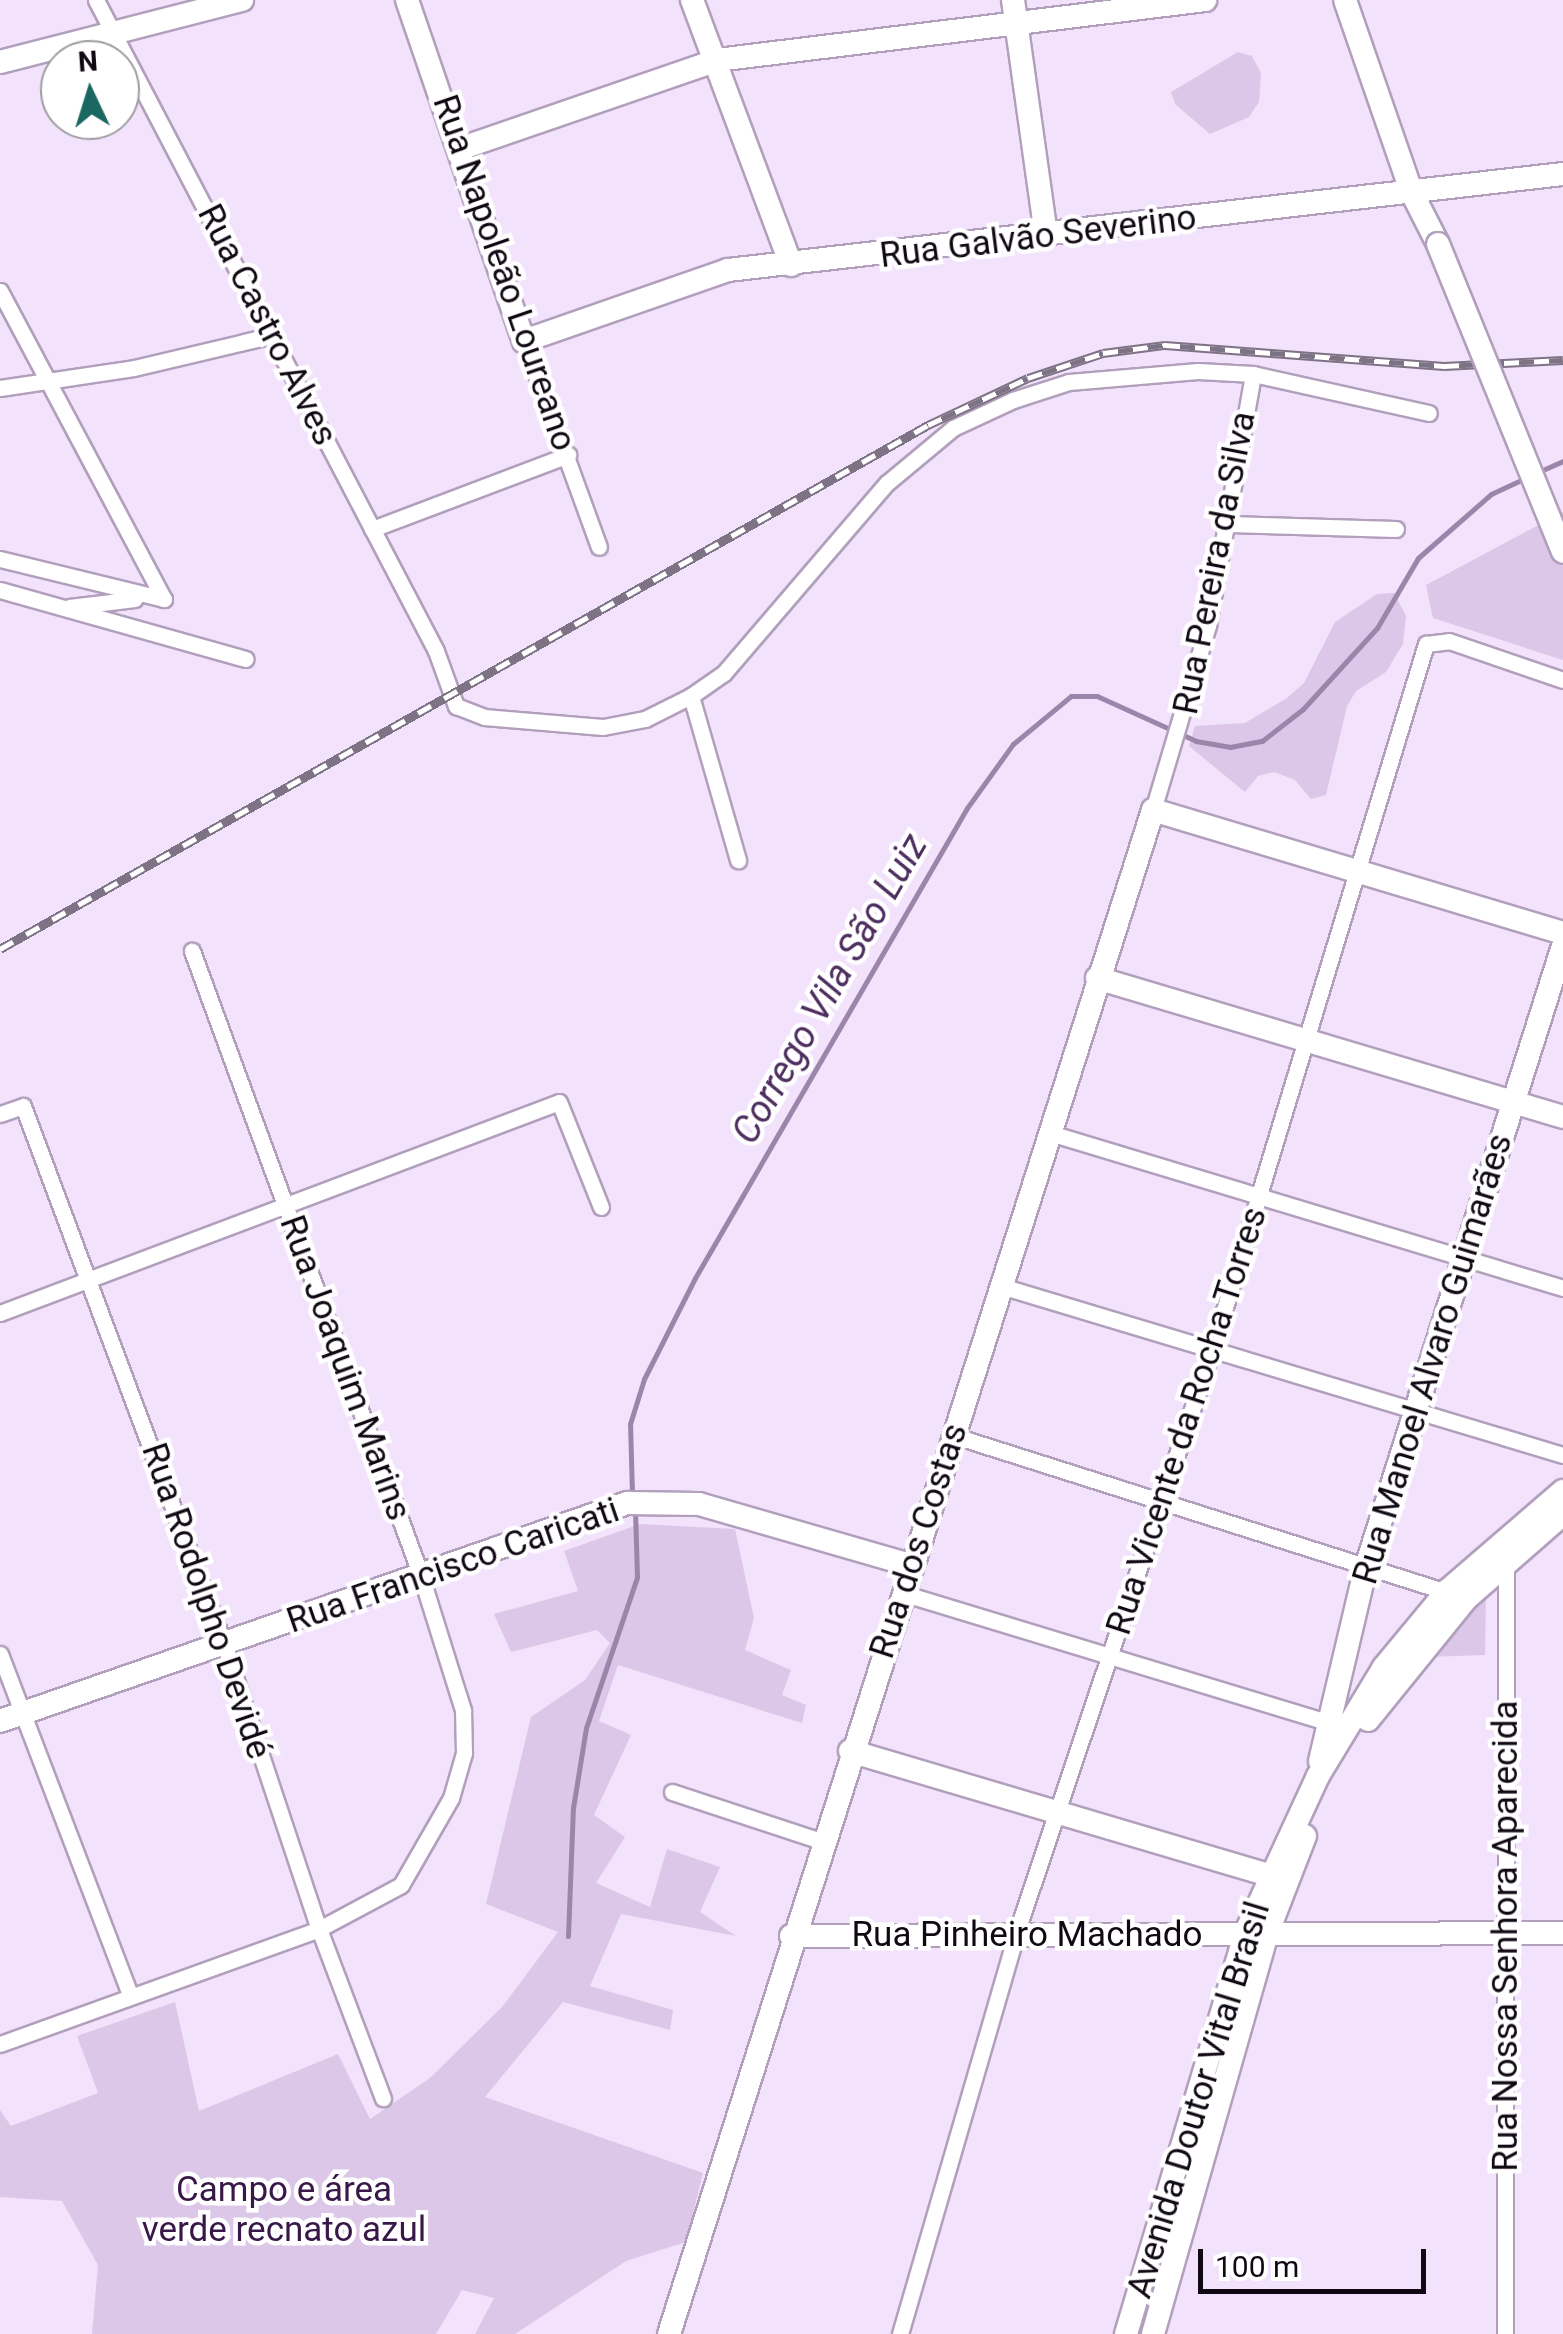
<!DOCTYPE html>
<meta charset="utf-8">
<style>
body{margin:0}
#map{position:relative;width:1563px;height:2334px;overflow:hidden;background:#f2e2fb;font-family:Roboto,sans-serif}
div>[style]{position:absolute}
.green>*{inset:0;background:#dcc7e8}
.stream>*{height:5px;margin:-2.5px;padding:0 2.5px;transform-origin:2.5px;border-radius:2.5px;background:#9c85aa}
.roads{filter:drop-shadow(2px 0 #b19fbc) drop-shadow(-2px 0 #b19fbc) drop-shadow(0 2px #b19fbc) drop-shadow(0 -2px #b19fbc)}
.street>*{height:15px;margin:-7.5px;padding:0 7.5px;transform-origin:7.5px;border-radius:7.5px;background:#fff}
.secondary>*{height:22px;margin:-11px;padding:0 11px;transform-origin:11px;border-radius:11px;background:#fff}
.rail>*{height:9px;margin-top:-4.5px;transform-origin:0;background:repeating-linear-gradient(90deg,#fff 0 15px,#7e7384 0 30px);box-sizing:border-box;border-block:2px solid #7e7384}
.bridges{filter:drop-shadow(2px 0 #b19fbc) drop-shadow(-2px 0 #b19fbc) drop-shadow(0 2px #b19fbc) drop-shadow(0 -2px #b19fbc)}
.secondary-bridge>*{height:22px;margin:-11px;padding:0 11px;transform-origin:11px;border-radius:11px;background:#fff}
span{translate:-50% -50%;white-space:nowrap;text-align:center;line-height:1.15;-webkit-text-stroke:9px #fff;paint-order:stroke}
.street-label{font-size:35px;color:#100913}
.park-label{font-size:35px;color:#381848}
.water-label{font-size:38px;color:#4e2e5f;font-style:italic}
.north{position:absolute;left:40px;top:40px;width:100px;height:100px;box-sizing:border-box;background:#fff;border:2px solid #9f9da1;border-radius:50%;rotate:356deg;font-size:28px;font-weight:700;line-height:40px;text-align:center;color:#100913}
.north::after{content:'';display:block;margin:auto;width:35px;height:45px;background:#1b6762;clip-path:polygon(50% 0,100% 100%,50% 72%,0 100%)}
.scale{position:absolute;left:1198px;top:2249px;width:228px;height:45px;box-sizing:border-box;border:5px solid #100913;border-top:0;padding-left:12px;font-size:30px;line-height:35px;white-space:nowrap;color:#100913;-webkit-text-stroke:8px #fff;paint-order:stroke}
</style>
<div id="map">
<div class="green">
<div style="clip-path:polygon(1238px 52px,1252px 56px,1261px 73px,1259px 102px,1249px 117px,1210px 134px,1175px 104px,1171px 92px)"></div>
<div style="clip-path:polygon(1563px 512px,1563px 660px,1433px 618px,1426px 585px)"></div>
<div style="clip-path:polygon(1394px 593px,1406px 616px,1403px 644px,1386px 672px,1356px 691px,1347px 706px,1326px 795px,1311px 799px,1295px 780px,1274px 772px,1258px 776px,1245px 792px,1189px 746px,1195px 726px,1245px 723px,1287px 698px,1304px 683px,1335px 622px,1377px 594px)"></div>
<div style="clip-path:polygon(640px 1524px,735px 1529px,754px 1618px,745px 1650px,791px 1670px,782px 1695px,806px 1705px,802px 1723px,618px 1665px,599px 1721px,631px 1735px,594px 1815px,625px 1837px,596px 1883px,650px 1907px,667px 1849px,720px 1867px,700px 1912px,736px 1936px,621px 1914px,590px 1986px,673px 2010px,670px 2030px,563px 2002px,485px 2097px,703px 2173px,686px 2242px,626px 2261px,515px 2334px,475px 2334px,494px 2298px,462px 2290px,436px 2334px,92px 2334px,98px 2265px,62px 2201px,0 2197px,0 2110px,11px 2126px,98px 2093px,77px 2036px,175px 2002px,199px 2111px,338px 2054px,370px 2119px,430px 2078px,503px 2006px,558px 1932px,486px 1904px,531px 1717px,585px 1680px,610px 1643px,597px 1630px,511px 1652px,494px 1614px,578px 1591px,564px 1551px)"></div>
<div style="clip-path:polygon(1486px 1590px,1485px 1655px,1427px 1657px)"></div>
</div>
<div class="stream">
<div style="left:1536px;top:473px;width:30px;rotate:-24deg"></div>
<div style="left:632px;top:1494px;width:70px;rotate:-91.6deg"></div>
<div style="left:630px;top:1424px;width:47px;rotate:-72.7deg"></div>
<div style="left:644px;top:1379px;width:113px;rotate:-63.2deg"></div>
<div style="left:695px;top:1278px;width:543px;rotate:-59.94deg"></div>
<div style="left:967px;top:808px;width:79px;rotate:-54.3deg"></div>
<div style="left:1013px;top:744px;width:75px;rotate:-39.6deg"></div>
<div style="left:1071px;top:696px;width:26px"></div>
<div style="left:1097px;top:696px;width:109px;rotate:24.4deg"></div>
<div style="left:1196px;top:741px;width:35px;rotate:10deg"></div>
<div style="left:1230px;top:747px;width:33px;rotate:-11deg"></div>
<div style="left:1262px;top:741px;width:52px;rotate:-38deg"></div>
<div style="left:1303px;top:709px;width:110px;rotate:-47.6deg"></div>
<div style="left:1377px;top:628px;width:81px;rotate:-59.6deg"></div>
<div style="left:1418px;top:558px;width:97px;rotate:-41.2deg"></div>
<div style="left:1491px;top:494px;width:38px;rotate:-25deg"></div>
<div style="left:568px;top:1936px;width:128px;rotate:-87.8deg"></div>
<div style="left:573px;top:1808px;width:81px;rotate:-80.8deg"></div>
<div style="left:586px;top:1728px;width:159px;rotate:-71.3deg"></div>
<div style="left:637px;top:1577px;width:67px;rotate:-91.7deg"></div>
</div>
<div class="roads">
<div class="street">
<div style="left:96px;top:0;width:734px;rotate:62.42deg"></div>
<div style="left:436px;top:651px;width:59px;rotate:70deg"></div>
<div style="left:456px;top:706px;width:30px;rotate:21deg"></div>
<div style="left:484px;top:717px;width:119px;rotate:4.8deg"></div>
<div style="left:603px;top:727px;width:43px;rotate:-10.8deg"></div>
<div style="left:645px;top:719px;width:51px;rotate:-26.6deg"></div>
<div style="left:691px;top:696px;width:40px;rotate:-34.9deg"></div>
<div style="left:724px;top:673px;width:250px;rotate:-49.4deg"></div>
<div style="left:887px;top:483px;width:86px;rotate:-39.8deg"></div>
<div style="left:953px;top:428px;width:66px;rotate:-25deg"></div>
<div style="left:1013px;top:400px;width:59px;rotate:-17.8deg"></div>
<div style="left:1069px;top:382px;width:129px;rotate:-4.9deg"></div>
<div style="left:1198px;top:371px;width:55px;rotate:3.1deg"></div>
<div style="left:1253px;top:374px;width:180px;rotate:12.5deg"></div>
<div style="left:0;top:291px;width:349px;rotate:62deg"></div>
<div style="left:524px;top:341px;width:219px;rotate:70deg"></div>
<div style="left:0;top:388px;width:135px;rotate:-8.5deg"></div>
<div style="left:134px;top:368px;width:144px;rotate:-13.3deg"></div>
<div style="left:1228px;top:524px;width:168px;rotate:1.7deg"></div>
<div style="left:372px;top:529px;width:210px;rotate:-20.7deg"></div>
<div style="left:0;top:559px;width:169px;rotate:13.7deg"></div>
<div style="left:0;top:590px;width:255px;rotate:15.7deg"></div>
<div style="left:69px;top:607px;width:66px;rotate:-6.9deg"></div>
<div style="left:691px;top:696px;width:171px;rotate:74deg"></div>
<div style="left:1153px;top:810px;width:193px;rotate:-73.4deg"></div>
<div style="left:1208px;top:625px;width:255px;rotate:-79.8deg"></div>
<div style="left:0;top:1114px;width:24px;rotate:-19deg"></div>
<div style="left:23px;top:1106px;width:577px;rotate:69.53deg"></div>
<div style="left:225px;top:1647px;width:297px;rotate:71.6deg"></div>
<div style="left:319px;top:1929px;width:181px;rotate:69.3deg"></div>
<div style="left:1050px;top:1133px;width:536px;rotate:16.81deg"></div>
<div style="left:1001px;top:1286px;width:587px;rotate:16.74deg"></div>
<div style="left:0;top:1313px;width:597px;rotate:-20.68deg"></div>
<div style="left:559px;top:1102px;width:113px;rotate:68.2deg"></div>
<div style="left:955px;top:1436px;width:522px;rotate:17.6deg"></div>
<div style="left:902px;top:1593px;width:443px;rotate:16.9deg"></div>
<div style="left:0;top:1654px;width:364px;rotate:69.1deg"></div>
<div style="left:672px;top:1792px;width:157px;rotate:18.2deg"></div>
<div style="left:0;top:2044px;width:339px;rotate:-19.8deg"></div>
<div style="left:319px;top:1929px;width:93px;rotate:-28.2deg"></div>
<div style="left:401px;top:1885px;width:100px;rotate:-60.1deg"></div>
<div style="left:451px;top:1798px;width:47px;rotate:-73.9deg"></div>
<div style="left:464px;top:1753px;width:43px;rotate:-91.3deg"></div>
<div style="left:463px;top:1710px;width:140px;rotate:-107.4deg"></div>
<div style="left:421px;top:1576px;width:666px;rotate:-110.12deg"></div>
<div style="left:900px;top:2334px;width:416px;rotate:-73.8deg"></div>
<div style="left:1016px;top:1934px;width:616px;rotate:-71.45deg"></div>
<div style="left:1212px;top:1350px;width:738px;rotate:-73.14deg"></div>
<div style="left:1426px;top:644px;width:23px;rotate:-7deg"></div>
<div style="left:1449px;top:641px;width:120px;rotate:18.9deg"></div>
<div style="left:1505px;top:2334px;width:776px;rotate:-89.93deg"></div>
</div>
<div class="secondary">
<div style="left:407px;top:0;width:361px;rotate:71.1deg"></div>
<div style="left:524px;top:341px;width:216px;rotate:-19.2deg"></div>
<div style="left:728px;top:270px;width:841px;rotate:-6.56deg"></div>
<div style="left:692px;top:0;width:283px;rotate:69.5deg"></div>
<div style="left:1013px;top:0;width:237px;rotate:82deg"></div>
<div style="left:1345px;top:0;width:204px;rotate:70.9deg"></div>
<div style="left:1412px;top:193px;width:57px;rotate:63deg"></div>
<div style="left:0;top:62px;width:250px;rotate:-14.4deg"></div>
<div style="left:459px;top:149px;width:273px;rotate:-19deg"></div>
<div style="left:717px;top:60px;width:492px;rotate:-7deg"></div>
<div style="left:1097px;top:978px;width:486px;rotate:16.6deg"></div>
<div style="left:1368px;top:1720px;width:156px;rotate:-51deg"></div>
<div style="left:1466px;top:1599px;width:129px;rotate:-41.2deg"></div>
<div style="left:0;top:1721px;width:664px;rotate:-19.17deg"></div>
<div style="left:627px;top:1503px;width:72px;rotate:0.8deg"></div>
<div style="left:699px;top:1504px;width:221px;rotate:16.1deg"></div>
<div style="left:850px;top:1751px;width:437px;rotate:16.5deg"></div>
<div style="left:1320px;top:1761px;width:199px;rotate:-76.7deg"></div>
<div style="left:1366px;top:1567px;width:651px;rotate:-72.4deg"></div>
<div style="left:791px;top:1936px;width:772px;rotate:-0.22deg"></div>
<div style="left:669px;top:2334px;width:1599px;rotate:-72.38deg"></div>
<div style="left:1153px;top:810px;width:428px;rotate:16.7deg"></div>
<div style="left:1126px;top:2334px;width:417px;rotate:-73.4deg"></div>
<div style="left:1245px;top:1934px;width:174px;rotate:-65.2deg"></div>
<div style="left:1318px;top:1776px;width:127px;rotate:-58.8deg"></div>
<div style="left:1384px;top:1667px;width:99px;rotate:-50.3deg"></div>
<div style="left:1447px;top:1591px;width:153px;rotate:-40.8deg"></div>
<div style="left:1153px;top:2334px;width:416px;rotate:-74.1deg"></div>
<div style="left:1267px;top:1934px;width:105px;rotate:-68.8deg"></div>
</div>
</div>
<div class="rail">
<div style="left:0;top:949px;width:1066px;rotate:-29.45deg"></div>
<div style="left:928px;top:425px;width:110px;rotate:-25.2deg"></div>
<div style="left:1028px;top:378px;width:79px;rotate:-18.4deg"></div>
<div style="left:1103px;top:353px;width:63px;rotate:-7.4deg"></div>
<div style="left:1165px;top:345px;width:280px;rotate:4.3deg"></div>
<div style="left:1444px;top:366px;width:119px;rotate:-2.9deg"></div>
</div>
<div class="bridges">
<div class="secondary-bridge">
<div style="left:1438px;top:244px;width:332px;rotate:67.9deg"></div>
</div>
</div>
<div class="street-label">
<span style="left:1038px;top:237px;rotate:-7deg">Rua Galvão Severino</span>
<span style="left:504px;top:273px;rotate:71deg">Rua Napoleão Loureano</span>
<span style="left:267px;top:325px;rotate:63deg">Rua Castro Alves</span>
<span style="left:1215px;top:563px;rotate:-79deg">Rua Pereira da Silva</span>
<span style="left:1433px;top:1359px;rotate:-73deg">Rua Manoel Alvaro Guimarães</span>
<span style="left:345px;top:1368px;rotate:70deg">Rua Joaquim Marins</span>
<span style="left:1187px;top:1421px;rotate:-72deg">Rua Vicente da Rocha Torres</span>
<span style="left:919px;top:1541px;rotate:-72deg">Rua dos Costas</span>
<span style="left:453px;top:1566px;rotate:-19deg">Rua Francisco Caricati</span>
<span style="left:206px;top:1601px;rotate:71deg">Rua Rodolpho Devidé</span>
<span style="left:1027px;top:1935px">Rua Pinheiro Machado</span>
<span style="left:1506px;top:1936px;rotate:-90deg">Rua Nossa Senhora Aparecida</span>
<span style="left:1199px;top:2100px;rotate:-73deg">Avenida Doutor Vital Brasil</span>
</div>
<div class="park-label">
<span style="left:284px;top:2210px">Campo e área<br>verde recnato azul</span>
</div>
<div class="water-label">
<span style="left:830px;top:989px;rotate:-60deg">Corrego Vila São Luiz</span>
</div>
<div class="north">N</div>
<div class="scale">100 m</div>
</div>
